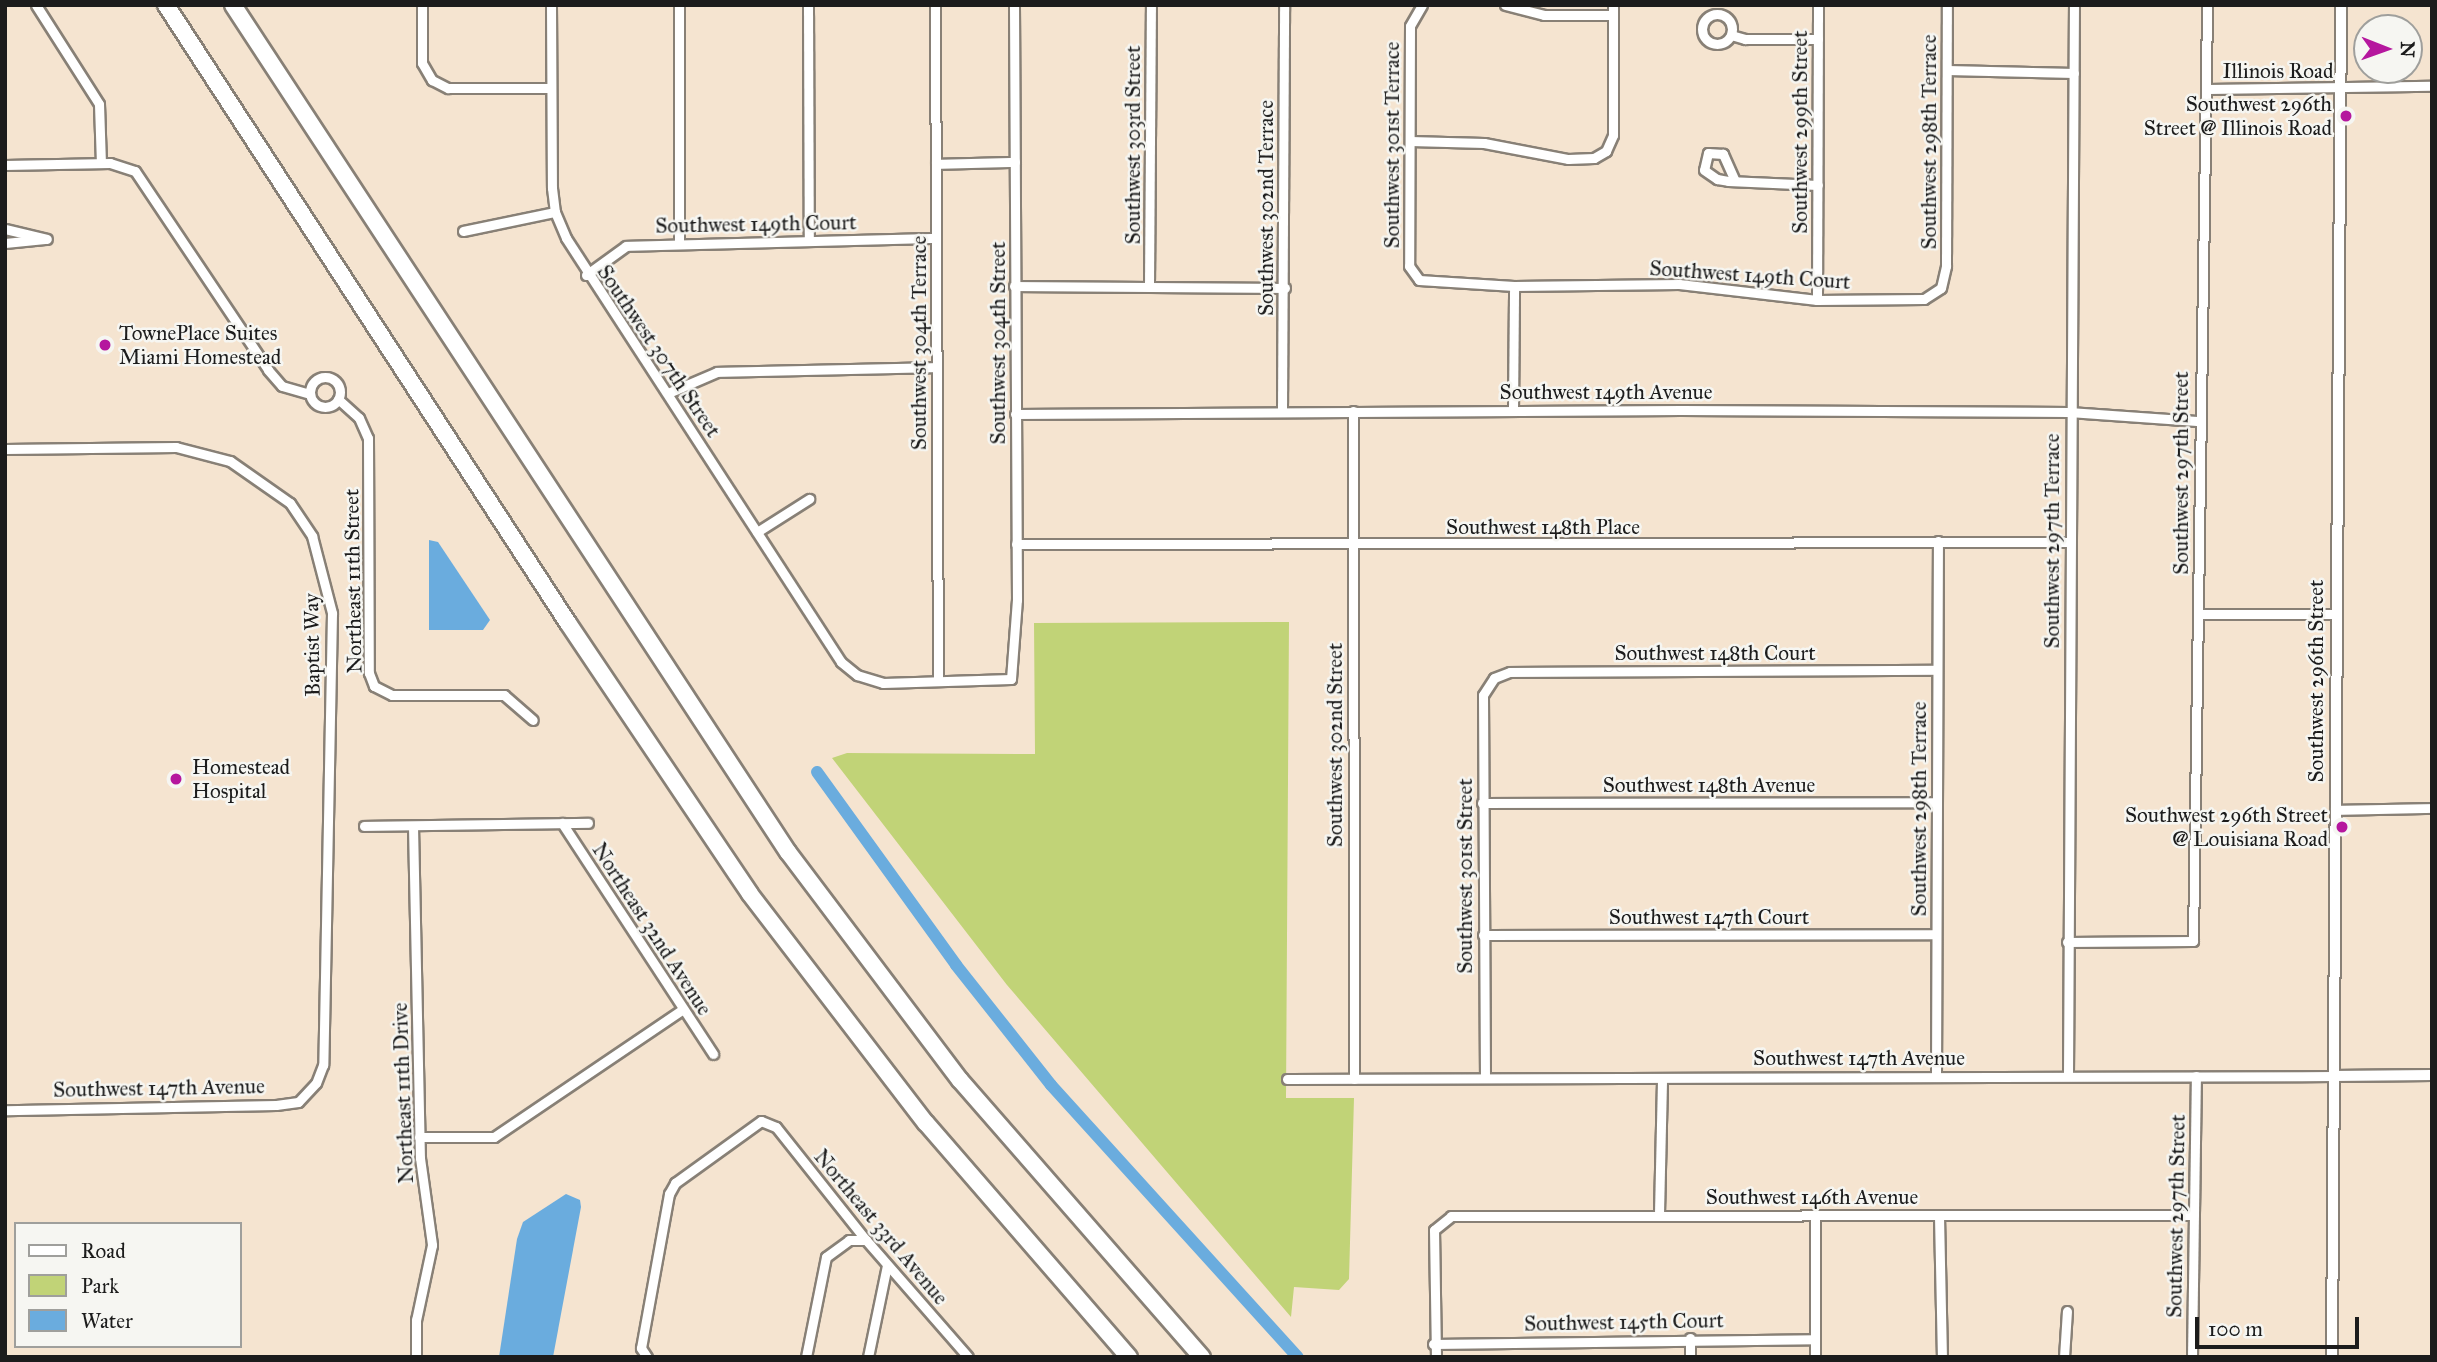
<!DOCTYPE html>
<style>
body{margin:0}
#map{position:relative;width:2437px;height:1362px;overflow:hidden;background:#f5e4d0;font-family:"IM FELL Great Primer",serif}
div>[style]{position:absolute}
.green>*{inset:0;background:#c1d377}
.water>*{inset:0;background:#6aacde}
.canal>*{height:12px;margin:-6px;padding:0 6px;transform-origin:6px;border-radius:6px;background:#6aacde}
.roads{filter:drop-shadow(2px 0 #888076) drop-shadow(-2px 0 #888076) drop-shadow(0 2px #888076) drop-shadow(0 -2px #888076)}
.minor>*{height:9px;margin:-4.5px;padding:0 4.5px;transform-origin:4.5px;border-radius:4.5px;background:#fff}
.minor>.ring{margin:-4.5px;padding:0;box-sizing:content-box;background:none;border:9px solid #fff;border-radius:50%}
.tertiary>*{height:10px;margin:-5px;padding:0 5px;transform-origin:5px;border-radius:5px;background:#fff}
.motorway>*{height:16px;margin:-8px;padding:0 8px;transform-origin:8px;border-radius:8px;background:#fff}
.dots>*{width:19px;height:19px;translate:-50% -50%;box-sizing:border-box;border:4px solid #f6f6f2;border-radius:50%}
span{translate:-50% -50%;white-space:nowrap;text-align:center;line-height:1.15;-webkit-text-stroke:5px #f6f6f2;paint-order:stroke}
.street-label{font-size:21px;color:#1c1c1c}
.poi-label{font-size:21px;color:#1c1c1c}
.right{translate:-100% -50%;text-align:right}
.left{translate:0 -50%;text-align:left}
.frame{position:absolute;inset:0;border:7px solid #1c1c1c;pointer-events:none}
.legend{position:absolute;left:14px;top:1222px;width:228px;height:126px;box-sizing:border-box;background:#f6f6f2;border:2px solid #9f9f9c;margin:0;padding:9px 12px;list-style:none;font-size:21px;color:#1c1c1c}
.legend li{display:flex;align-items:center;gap:14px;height:35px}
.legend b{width:35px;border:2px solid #9f9f9c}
.north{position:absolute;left:2353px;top:14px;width:70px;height:70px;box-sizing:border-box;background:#f6f6f2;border:2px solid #9f9f9c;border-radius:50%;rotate:91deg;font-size:19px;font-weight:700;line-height:28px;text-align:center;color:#1c1c1c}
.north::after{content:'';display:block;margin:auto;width:24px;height:32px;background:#b5179e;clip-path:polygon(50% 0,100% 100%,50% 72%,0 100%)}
.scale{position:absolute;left:2195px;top:1317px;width:164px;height:32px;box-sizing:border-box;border:4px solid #1c1c1c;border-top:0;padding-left:9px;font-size:21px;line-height:24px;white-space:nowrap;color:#1c1c1c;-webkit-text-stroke:5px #f6f6f2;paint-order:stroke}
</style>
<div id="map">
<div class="green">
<div style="clip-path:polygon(1289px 622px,1286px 1098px,1354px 1098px,1349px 1279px,1339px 1290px,1294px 1287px,1291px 1317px,1007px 985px,832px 758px,847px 753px,1035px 754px,1034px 623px)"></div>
</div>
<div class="water">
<div style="clip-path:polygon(429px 540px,438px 542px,490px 620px,483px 630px,429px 630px)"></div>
<div style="clip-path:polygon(566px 1194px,580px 1200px,581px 1207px,553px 1357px,499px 1357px,517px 1239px,523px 1222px)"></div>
</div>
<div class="canal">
<div style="left:817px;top:772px;width:238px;rotate:54.2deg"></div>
<div style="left:956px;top:965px;width:153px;rotate:51.6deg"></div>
<div style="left:1051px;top:1085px;width:367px;rotate:47.8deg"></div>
</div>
<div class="roads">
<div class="minor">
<div style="left:36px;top:5px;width:117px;rotate:57.5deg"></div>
<div style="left:99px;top:104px;width:59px;rotate:88.1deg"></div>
<div style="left:422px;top:5px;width:58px;rotate:90deg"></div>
<div style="left:422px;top:63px;width:20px;rotate:60deg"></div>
<div style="left:432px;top:80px;width:18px;rotate:27deg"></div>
<div style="left:448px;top:88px;width:103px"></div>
<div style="left:551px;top:5px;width:183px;rotate:89.7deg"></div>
<div style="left:552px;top:188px;width:24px;rotate:83deg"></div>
<div style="left:555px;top:212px;width:28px;rotate:67deg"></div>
<div style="left:566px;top:238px;width:505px;rotate:57.03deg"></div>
<div style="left:841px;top:662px;width:21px;rotate:39deg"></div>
<div style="left:857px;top:675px;width:27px;rotate:17deg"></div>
<div style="left:883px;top:683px;width:128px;rotate:-1.8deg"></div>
<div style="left:1011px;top:679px;width:79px;rotate:-85.7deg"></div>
<div style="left:1017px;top:600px;width:595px;rotate:-90.29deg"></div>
<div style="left:679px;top:5px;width:236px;rotate:90deg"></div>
<div style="left:808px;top:5px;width:235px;rotate:89.8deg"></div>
<div style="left:935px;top:5px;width:676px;rotate:89.75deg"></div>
<div style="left:1422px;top:5px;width:24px;rotate:120deg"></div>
<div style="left:1410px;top:26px;width:240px;rotate:90.2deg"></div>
<div style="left:1409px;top:266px;width:17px;rotate:54deg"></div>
<div style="left:1419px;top:280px;width:95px;rotate:3.6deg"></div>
<div style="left:1514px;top:286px;width:165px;rotate:-0.7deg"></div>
<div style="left:1679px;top:284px;width:139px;rotate:6.6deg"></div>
<div style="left:1817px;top:300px;width:107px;rotate:-0.5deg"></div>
<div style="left:1924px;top:299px;width:20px;rotate:-33deg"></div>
<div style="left:1941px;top:288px;width:23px;rotate:-77deg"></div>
<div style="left:1946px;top:266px;width:261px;rotate:-89.8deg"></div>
<div style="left:1505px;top:5px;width:40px;rotate:14.4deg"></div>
<div style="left:1544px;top:15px;width:69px"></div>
<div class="ring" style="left:1702px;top:14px;width:21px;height:21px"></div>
<div style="left:1731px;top:35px;width:15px;rotate:16deg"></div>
<div style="left:1745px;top:39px;width:73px"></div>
<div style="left:1947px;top:70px;width:127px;rotate:1.4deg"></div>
<div style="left:2208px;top:89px;width:224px;rotate:-0.8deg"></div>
<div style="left:1410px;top:141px;width:74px;rotate:1.5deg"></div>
<div style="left:1484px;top:143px;width:86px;rotate:10.8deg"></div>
<div style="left:1568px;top:159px;width:26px;rotate:-2deg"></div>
<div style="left:1594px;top:158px;width:14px;rotate:-30deg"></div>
<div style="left:1606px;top:151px;width:17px;rotate:-66deg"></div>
<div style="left:1613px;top:135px;width:130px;rotate:-90deg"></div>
<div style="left:936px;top:164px;width:79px;rotate:-1.5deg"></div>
<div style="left:5px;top:165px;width:105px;rotate:-1.1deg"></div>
<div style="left:110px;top:163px;width:26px;rotate:18deg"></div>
<div style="left:135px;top:171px;width:239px;rotate:56.2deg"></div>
<div style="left:268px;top:370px;width:21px;rotate:49deg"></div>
<div style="left:282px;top:386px;width:29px;rotate:16deg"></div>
<div style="left:1735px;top:181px;width:30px;rotate:-114deg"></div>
<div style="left:1723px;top:154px;width:15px;rotate:-176deg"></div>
<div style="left:1708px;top:153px;width:17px;rotate:103deg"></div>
<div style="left:1704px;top:170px;width:16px;rotate:35deg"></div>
<div style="left:1717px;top:179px;width:11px;rotate:10deg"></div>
<div style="left:1728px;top:181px;width:90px;rotate:2.5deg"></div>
<div style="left:5px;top:229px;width:43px;rotate:13.4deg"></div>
<div style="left:463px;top:231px;width:94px;rotate:-11.7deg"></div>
<div style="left:5px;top:243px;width:40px;rotate:-5.7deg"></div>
<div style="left:586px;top:275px;width:49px;rotate:-35.9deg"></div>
<div style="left:626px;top:246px;width:310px;rotate:-1.5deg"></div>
<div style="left:1149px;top:285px;width:280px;rotate:-89.6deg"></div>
<div style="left:1014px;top:286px;width:271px;rotate:0.4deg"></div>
<div style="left:1817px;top:300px;width:295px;rotate:-89.8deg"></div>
<div class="ring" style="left:310px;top:377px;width:21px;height:21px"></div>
<div style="left:668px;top:393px;width:53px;rotate:-23.2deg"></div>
<div style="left:717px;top:372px;width:220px;rotate:-1.3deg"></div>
<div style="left:338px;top:399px;width:28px;rotate:42deg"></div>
<div style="left:359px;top:418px;width:22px;rotate:66deg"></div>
<div style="left:368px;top:438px;width:235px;rotate:89.8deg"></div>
<div style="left:369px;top:673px;width:14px;rotate:69deg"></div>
<div style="left:374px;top:686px;width:20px;rotate:27deg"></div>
<div style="left:392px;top:695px;width:112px"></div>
<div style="left:504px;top:695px;width:38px;rotate:41deg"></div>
<div style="left:1513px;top:410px;width:124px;rotate:-89.5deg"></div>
<div style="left:1282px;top:411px;width:406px;rotate:-89.7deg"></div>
<div style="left:1353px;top:411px;width:668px;rotate:89.91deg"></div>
<div style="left:1015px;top:414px;width:666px;rotate:-0.34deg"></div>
<div style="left:1681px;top:410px;width:388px;rotate:0.3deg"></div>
<div style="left:2069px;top:412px;width:128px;rotate:4deg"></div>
<div style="left:5px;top:449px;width:171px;rotate:-0.7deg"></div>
<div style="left:176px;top:447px;width:56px;rotate:14.5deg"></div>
<div style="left:230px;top:461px;width:73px;rotate:35deg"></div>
<div style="left:290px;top:503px;width:40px;rotate:56deg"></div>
<div style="left:312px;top:536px;width:80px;rotate:75.4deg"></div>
<div style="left:332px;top:613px;width:452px;rotate:91.1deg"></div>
<div style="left:323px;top:1065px;width:19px;rotate:111deg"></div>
<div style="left:316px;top:1083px;width:26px;rotate:133deg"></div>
<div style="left:298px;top:1102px;width:22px;rotate:172deg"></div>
<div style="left:276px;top:1105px;width:271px;rotate:178.9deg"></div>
<div style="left:757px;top:532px;width:62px;rotate:-32.4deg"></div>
<div style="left:1016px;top:544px;width:1054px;rotate:-0.11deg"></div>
<div style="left:2198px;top:614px;width:138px"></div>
<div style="left:1482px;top:803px;width:455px;rotate:-0.1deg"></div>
<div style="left:2335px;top:810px;width:97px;rotate:-1.2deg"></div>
<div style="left:562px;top:823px;width:276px;rotate:56.8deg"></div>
<div style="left:364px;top:826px;width:224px;rotate:-0.8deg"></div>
<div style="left:413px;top:826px;width:332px;rotate:88.8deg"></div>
<div style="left:420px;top:1158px;width:88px;rotate:82.1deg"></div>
<div style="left:432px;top:1245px;width:77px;rotate:102deg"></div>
<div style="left:416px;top:1320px;width:37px;rotate:90deg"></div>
<div style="left:1483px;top:935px;width:453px;rotate:-0.1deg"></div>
<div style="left:2067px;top:942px;width:126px;rotate:-0.5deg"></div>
<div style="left:2193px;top:941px;width:936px;rotate:-89.14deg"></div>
<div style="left:2068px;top:1076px;width:1071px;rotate:-89.68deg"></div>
<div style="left:1936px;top:1077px;width:536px;rotate:-89.79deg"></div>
<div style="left:1485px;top:1078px;width:383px;rotate:-90.3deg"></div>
<div style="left:1483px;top:695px;width:20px;rotate:-57deg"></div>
<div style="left:1494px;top:678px;width:17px;rotate:-21deg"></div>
<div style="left:1510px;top:672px;width:427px;rotate:-0.3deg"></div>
<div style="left:1287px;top:1079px;width:1046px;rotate:-0.16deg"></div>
<div style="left:419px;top:1137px;width:75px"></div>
<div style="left:494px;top:1137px;width:228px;rotate:-34.1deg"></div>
<div style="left:1659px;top:1213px;width:135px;rotate:-88.7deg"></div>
<div style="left:1939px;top:1216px;width:141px;rotate:88.8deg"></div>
<div style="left:1433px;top:1344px;width:382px;rotate:-0.7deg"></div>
<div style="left:647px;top:1357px;width:11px;rotate:-124deg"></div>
<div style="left:641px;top:1348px;width:157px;rotate:-79.7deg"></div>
<div style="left:669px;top:1194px;width:13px;rotate:-61deg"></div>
<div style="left:675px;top:1183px;width:106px;rotate:-35.8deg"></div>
<div style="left:761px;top:1121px;width:16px;rotate:22deg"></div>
<div style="left:776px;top:1127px;width:144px;rotate:51.5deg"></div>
<div style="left:866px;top:1240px;width:155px;rotate:48.9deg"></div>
<div style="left:806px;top:1357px;width:102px;rotate:-78.7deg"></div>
<div style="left:826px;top:1257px;width:29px;rotate:-36deg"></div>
<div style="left:849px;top:1240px;width:17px"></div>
<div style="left:868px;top:1357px;width:94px;rotate:-78.3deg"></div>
<div style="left:1436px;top:1357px;width:127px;rotate:-90.9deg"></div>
<div style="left:1434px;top:1230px;width:22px;rotate:-39deg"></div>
<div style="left:1451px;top:1216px;width:743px;rotate:-0.08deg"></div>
<div style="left:1690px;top:1357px;width:19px;rotate:-90deg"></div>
<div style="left:1815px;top:1357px;width:140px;rotate:-90deg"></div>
<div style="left:2064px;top:1357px;width:46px;rotate:-86.3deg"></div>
<div style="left:2192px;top:1357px;width:281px;rotate:-89.2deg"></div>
</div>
<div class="tertiary">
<div style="left:2333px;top:1076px;width:99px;rotate:-0.6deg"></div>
<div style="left:2332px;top:1357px;width:1352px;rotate:-89.62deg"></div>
</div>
<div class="motorway">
<div style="left:166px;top:5px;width:737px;rotate:56.96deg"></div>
<div style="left:568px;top:623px;width:326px;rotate:56.1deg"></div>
<div style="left:750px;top:894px;width:289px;rotate:52.5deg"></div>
<div style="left:926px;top:1123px;width:310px;rotate:49.1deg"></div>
<div style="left:233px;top:5px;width:1013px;rotate:56.77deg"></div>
<div style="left:788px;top:852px;width:286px;rotate:53deg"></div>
<div style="left:960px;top:1080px;width:368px;rotate:48.9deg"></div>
</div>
</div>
<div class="dots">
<div style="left:2346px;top:116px;background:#b5179e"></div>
<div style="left:105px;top:345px;background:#b5179e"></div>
<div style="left:176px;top:779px;background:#b5179e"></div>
<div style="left:2342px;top:827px;background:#b5179e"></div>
</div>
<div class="street-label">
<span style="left:2278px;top:71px">Illinois Road</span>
<span style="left:1800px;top:132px;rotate:-90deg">Southwest 299th Street</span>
<span style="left:1929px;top:142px;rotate:-90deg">Southwest 298th Terrace</span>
<span style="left:1133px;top:145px;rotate:-90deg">Southwest 303rd Street</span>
<span style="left:1392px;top:145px;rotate:-90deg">Southwest 301st Terrace</span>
<span style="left:1266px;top:208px;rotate:-90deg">Southwest 302nd Terrace</span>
<span style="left:756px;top:224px;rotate:-1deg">Southwest 149th Court</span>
<span style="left:1750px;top:275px;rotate:4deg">Southwest 149th Court</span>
<span style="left:919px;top:343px;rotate:-90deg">Southwest 304th Terrace</span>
<span style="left:998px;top:343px;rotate:-90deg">Southwest 304th Street</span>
<span style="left:659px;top:351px;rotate:56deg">Southwest 307th Street</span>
<span style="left:1606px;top:392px">Southwest 149th Avenue</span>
<span style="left:2181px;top:473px;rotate:-90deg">Southwest 297th Street</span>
<span style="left:1543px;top:527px">Southwest 148th Place</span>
<span style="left:2052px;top:541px;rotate:-90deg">Southwest 297th Terrace</span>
<span style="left:353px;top:581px;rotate:-91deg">Northeast 11th Street</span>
<span style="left:312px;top:645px;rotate:-91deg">Baptist Way</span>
<span style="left:1715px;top:653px">Southwest 148th Court</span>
<span style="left:2316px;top:681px;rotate:-90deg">Southwest 296th Street</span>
<span style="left:1335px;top:745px;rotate:-90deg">Southwest 302nd Street</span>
<span style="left:1709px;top:785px">Southwest 148th Avenue</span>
<span style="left:1919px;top:809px;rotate:-90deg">Southwest 298th Terrace</span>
<span style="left:1465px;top:876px;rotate:-90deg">Southwest 301st Street</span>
<span style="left:1709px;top:917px">Southwest 147th Court</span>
<span style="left:652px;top:929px;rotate:57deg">Northeast 32nd Avenue</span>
<span style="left:1859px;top:1058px">Southwest 147th Avenue</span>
<span style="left:159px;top:1088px;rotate:-1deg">Southwest 147th Avenue</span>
<span style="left:403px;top:1093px;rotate:-92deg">Northeast 11th Drive</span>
<span style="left:1812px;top:1197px">Southwest 146th Avenue</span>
<span style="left:2176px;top:1216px;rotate:-89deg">Southwest 297th Street</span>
<span style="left:881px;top:1227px;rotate:50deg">Northeast 33rd Avenue</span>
<span style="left:1624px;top:1322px;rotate:-1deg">Southwest 145th Court</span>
</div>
<div class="poi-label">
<span class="right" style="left:2332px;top:116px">Southwest 296th<br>Street @ Illinois Road</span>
<span class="left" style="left:119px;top:345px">TownePlace Suites<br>Miami Homestead</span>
<span class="left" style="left:192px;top:779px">Homestead<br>Hospital</span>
<span class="right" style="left:2328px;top:827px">Southwest 296th Street<br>@ Louisiana Road</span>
</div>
<div class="frame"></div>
<ul class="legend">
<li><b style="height:9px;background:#fff"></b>Road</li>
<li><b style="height:19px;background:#c1d377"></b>Park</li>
<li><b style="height:19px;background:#6aacde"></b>Water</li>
</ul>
<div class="north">N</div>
<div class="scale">100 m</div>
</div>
